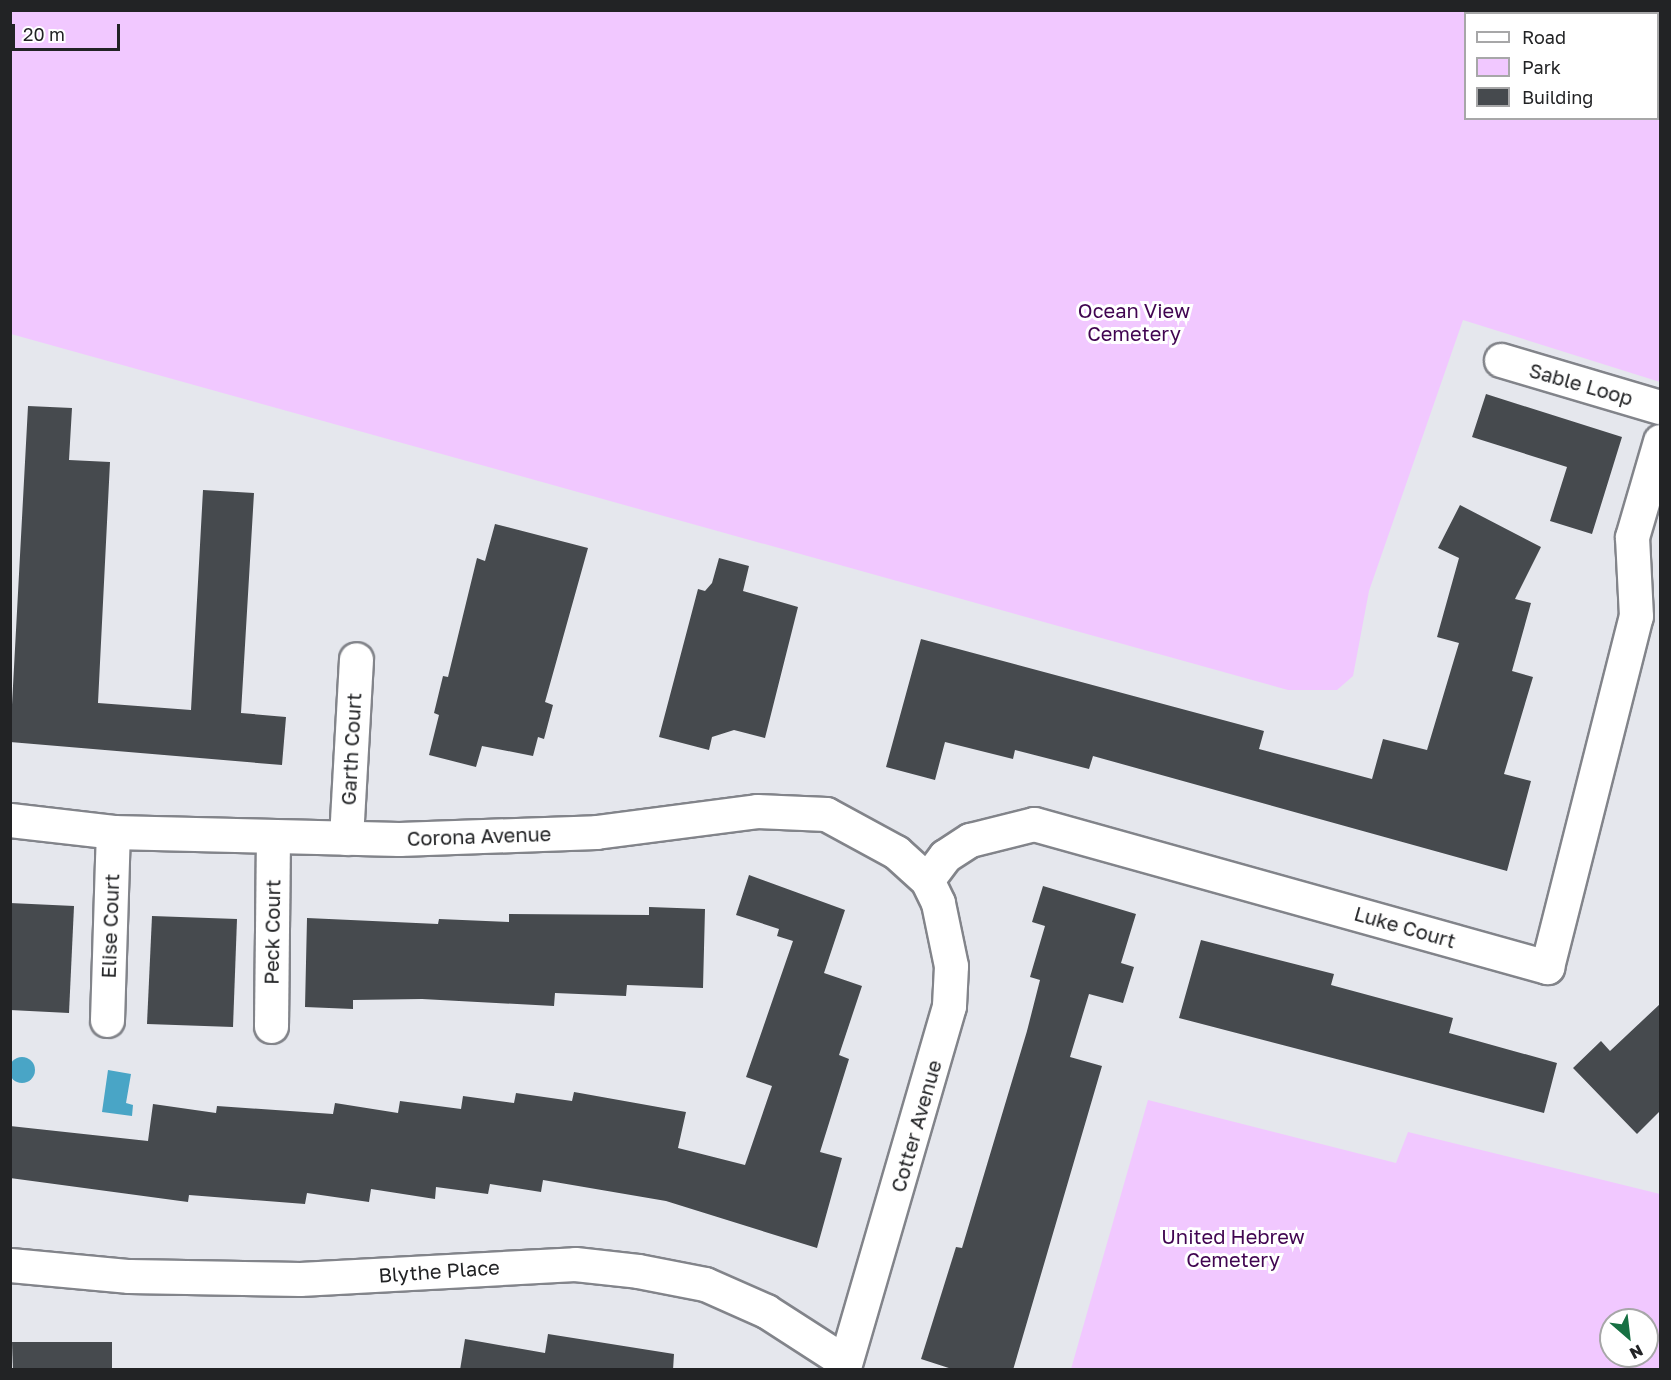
<!DOCTYPE html>
<style>
body{margin:0}
#map{position:relative;width:1671px;height:1380px;overflow:hidden;background:#e5e7ed;font-family:"Golos Text",sans-serif}
div>[style]{position:absolute}
.green>*{inset:0;background:#f1c8ff}
.water>*{inset:0;background:#49a5c6}
.round{border-radius:50%}
.building>*{inset:0;background:#464a4e}
.roads{filter:drop-shadow(2px 0 #82848a) drop-shadow(-2px 0 #82848a) drop-shadow(0 2px #82848a) drop-shadow(0 -2px #82848a)}
.street>*{height:33px;margin:-16.5px;padding:0 16.5px;transform-origin:16.5px;border-radius:16.5px;background:#fff}
span{translate:-50% -50%;white-space:nowrap;text-align:center;line-height:1.15;-webkit-text-stroke:6px #fff;paint-order:stroke}
.park-label{font-size:20px;color:#410551}
.street-label{font-size:20px;color:#222325}
.frame{position:absolute;inset:0;border:12px solid #222325;pointer-events:none}
.legend{position:absolute;left:1464px;top:12px;width:195px;height:108px;box-sizing:border-box;background:#fff;border:2px solid #a7a7a8;margin:0;padding:8px 10px;list-style:none;font-size:18px;color:#222325}
.legend li{display:flex;align-items:center;gap:12px;height:30px}
.legend b{width:30px;border:2px solid #a7a7a8}
.north{position:absolute;left:1599px;top:1308px;width:60px;height:60px;box-sizing:border-box;background:#fff;border:2px solid #a7a7a8;border-radius:50%;rotate:152deg;font-size:16px;font-weight:700;line-height:24px;text-align:center;color:#222325}
.north::after{content:'';display:block;margin:auto;width:21px;height:27px;background:#177043;clip-path:polygon(50% 0,100% 100%,50% 72%,0 100%)}
.scale{position:absolute;left:12px;top:24px;width:108px;height:27px;box-sizing:border-box;border:3px solid #222325;border-top:0;padding-left:8px;font-size:18px;line-height:21px;white-space:nowrap;color:#222325;-webkit-text-stroke:4px #fff;paint-order:stroke}
</style>
<div id="map">
<div class="green">
<div style="clip-path:polygon(evenodd,11px 10px,1660px 11px,1660px 382px,1463px 320px,1369px 591px,1353px 676px,1337px 690px,1288px 690px,11px 334px,11px 10px,1466px 14px,1658px 14px,1658px 118px,1466px 118px,1466px 14px)"></div>
<div style="clip-path:polygon(evenodd,1148px 1100px,1396px 1163px,1408px 1132px,1660px 1194px,1660px 1369px,1071px 1369px,1148px 1100px,1611px 1320px,1647px 1320px,1647px 1356px,1611px 1356px,1611px 1320px)"></div>
</div>
<div class="water">
<div class="round" style="left:9px;top:1057px;width:26px;height:26px"></div>
<div style="clip-path:polygon(108px 1070px,131px 1074px,126px 1103px,133px 1105px,132px 1116px,102px 1112px)"></div>
</div>
<div class="building">
<div style="clip-path:polygon(1486px 394px,1622px 437px,1592px 534px,1550px 521px,1567px 467px,1472px 437px)"></div>
<div style="clip-path:polygon(28px 406px,72px 408px,69px 460px,110px 462px,98px 703px,191px 710px,203px 490px,254px 493px,241px 713px,286px 717px,282px 765px,10px 742px)"></div>
<div style="clip-path:polygon(1460px 505px,1541px 547px,1515px 599px,1531px 603px,1512px 671px,1533px 677px,1504px 774px,1531px 781px,1507px 871px,1093px 756px,1089px 769px,1015px 750px,1013px 759px,945px 742px,935px 780px,886px 767px,921px 639px,1264px 731px,1259px 749px,1372px 779px,1383px 739px,1427px 750px,1459px 643px,1437px 637px,1459px 558px,1438px 548px)"></div>
<div style="clip-path:polygon(495px 524px,588px 548px,545px 702px,553px 705px,544px 739px,538px 737px,533px 756px,482px 746px,476px 767px,429px 755px,439px 715px,434px 713px,443px 676px,448px 677px,477px 558px,485px 561px)"></div>
<div style="clip-path:polygon(719px 558px,749px 566px,743px 591px,798px 607px,765px 738px,734px 730px,712px 737px,709px 750px,659px 737px,698px 589px,705px 591px,712px 583px)"></div>
<div style="clip-path:polygon(749px 875px,845px 910px,824px 973px,862px 986px,839px 1055px,849px 1059px,820px 1152px,842px 1158px,817px 1248px,666px 1201px,543px 1180px,541px 1192px,490px 1184px,488px 1194px,436px 1187px,435px 1199px,371px 1189px,369px 1202px,307px 1193px,305px 1204px,189px 1195px,188px 1202px,10px 1178px,10px 1126px,148px 1141px,153px 1104px,216px 1113px,217px 1106px,333px 1114px,335px 1103px,398px 1113px,400px 1101px,461px 1109px,463px 1096px,514px 1103px,516px 1093px,572px 1101px,574px 1092px,686px 1112px,678px 1148px,745px 1165px,772px 1086px,746px 1077px,793px 941px,777px 936px,779px 929px,736px 915px)"></div>
<div style="clip-path:polygon(1043px 886px,1136px 914px,1121px 963px,1134px 967px,1123px 1003px,1089px 994px,1070px 1057px,1102px 1066px,1013px 1370px,955px 1370px,921px 1359px,956px 1247px,962px 1248px,1027px 1031px,1040px 980px,1030px 977px,1045px 926px,1032px 922px)"></div>
<div style="clip-path:polygon(10px 903px,74px 906px,69px 1013px,10px 1010px)"></div>
<div style="clip-path:polygon(649px 907px,705px 909px,703px 988px,627px 985px,626px 996px,555px 993px,554px 1006px,422px 999px,353px 1000px,353px 1009px,305px 1007px,307px 918px,438px 924px,439px 919px,509px 922px,509px 914px,649px 915px)"></div>
<div style="clip-path:polygon(152px 916px,237px 919px,233px 1027px,147px 1024px)"></div>
<div style="clip-path:polygon(1201px 940px,1334px 974px,1331px 985px,1453px 1018px,1449px 1033px,1557px 1063px,1544px 1113px,1179px 1018px)"></div>
<div style="clip-path:polygon(1660px 1004px,1660px 1111px,1637px 1134px,1573px 1068px,1601px 1041px,1610px 1051px)"></div>
<div style="clip-path:polygon(548px 1334px,674px 1354px,673px 1370px,460px 1370px,465px 1339px,545px 1353px)"></div>
<div style="clip-path:polygon(12px 1342px,112px 1342px,112px 1370px,13px 1370px)"></div>
</div>
<div class="roads">
<div class="street">
<div style="left:1501px;top:360px;width:166px;rotate:16.5deg"></div>
<div style="left:10px;top:820px;width:104px;rotate:6.6deg"></div>
<div style="left:113px;top:832px;width:286px;rotate:1.4deg"></div>
<div style="left:399px;top:839px;width:197px;rotate:-2deg"></div>
<div style="left:596px;top:832px;width:162px;rotate:-7.4deg"></div>
<div style="left:757px;top:811px;width:69px;rotate:2.5deg"></div>
<div style="left:826px;top:814px;width:80px;rotate:28.5deg"></div>
<div style="left:896px;top:852px;width:42px;rotate:42.1deg"></div>
<div style="left:927px;top:880px;width:25px;rotate:64deg"></div>
<div style="left:938px;top:903px;width:64px;rotate:78.3deg"></div>
<div style="left:951px;top:966px;width:40px;rotate:92.9deg"></div>
<div style="left:949px;top:1006px;width:379px;rotate:106.2deg"></div>
<div style="left:346px;top:838px;width:179px;rotate:-86.8deg"></div>
<div style="left:927px;top:880px;width:30px;rotate:-53deg"></div>
<div style="left:945px;top:856px;width:30px;rotate:-33deg"></div>
<div style="left:970px;top:840px;width:66px;rotate:-14deg"></div>
<div style="left:1034px;top:824px;width:533px;rotate:15.58deg"></div>
<div style="left:1547px;top:967px;width:362px;rotate:-75.8deg"></div>
<div style="left:1636px;top:616px;width:79px;rotate:-92.9deg"></div>
<div style="left:1632px;top:537px;width:100px;rotate:-73.7deg"></div>
<div style="left:107px;top:1020px;width:188px;rotate:-88.2deg"></div>
<div style="left:271px;top:1026px;width:187px;rotate:-89.4deg"></div>
<div style="left:10px;top:1265px;width:120px;rotate:5.3deg"></div>
<div style="left:129px;top:1276px;width:171px;rotate:1deg"></div>
<div style="left:300px;top:1279px;width:275px;rotate:-3.1deg"></div>
<div style="left:575px;top:1264px;width:63px;rotate:6.3deg"></div>
<div style="left:638px;top:1271px;width:68px;rotate:11deg"></div>
<div style="left:705px;top:1284px;width:67px;rotate:23.9deg"></div>
<div style="left:766px;top:1311px;width:94px;rotate:32.8deg"></div>
</div>
</div>
<div class="park-label">
<span style="left:1134px;top:322px">Ocean View<br>Cemetery</span>
<span style="left:1233px;top:1248px">United Hebrew<br>Cemetery</span>
</div>
<div class="street-label">
<span style="left:1581px;top:384px;rotate:16deg">Sable Loop</span>
<span style="left:351px;top:749px;rotate:-87deg">Garth Court</span>
<span style="left:479px;top:836px;rotate:-2deg">Corona Avenue</span>
<span style="left:110px;top:926px;rotate:-88deg">Elise Court</span>
<span style="left:1405px;top:927px;rotate:16deg">Luke Court</span>
<span style="left:272px;top:932px;rotate:-89deg">Peck Court</span>
<span style="left:916px;top:1126px;rotate:-74deg">Cotter Avenue</span>
<span style="left:439px;top:1271px;rotate:-4deg">Blythe Place</span>
</div>
<div class="frame"></div>
<ul class="legend">
<li><b style="height:8px;background:#fff"></b>Road</li>
<li><b style="height:16px;background:#f1c8ff"></b>Park</li>
<li><b style="height:16px;background:#464a4e"></b>Building</li>
</ul>
<div class="north">N</div>
<div class="scale">20 m</div>
</div>
